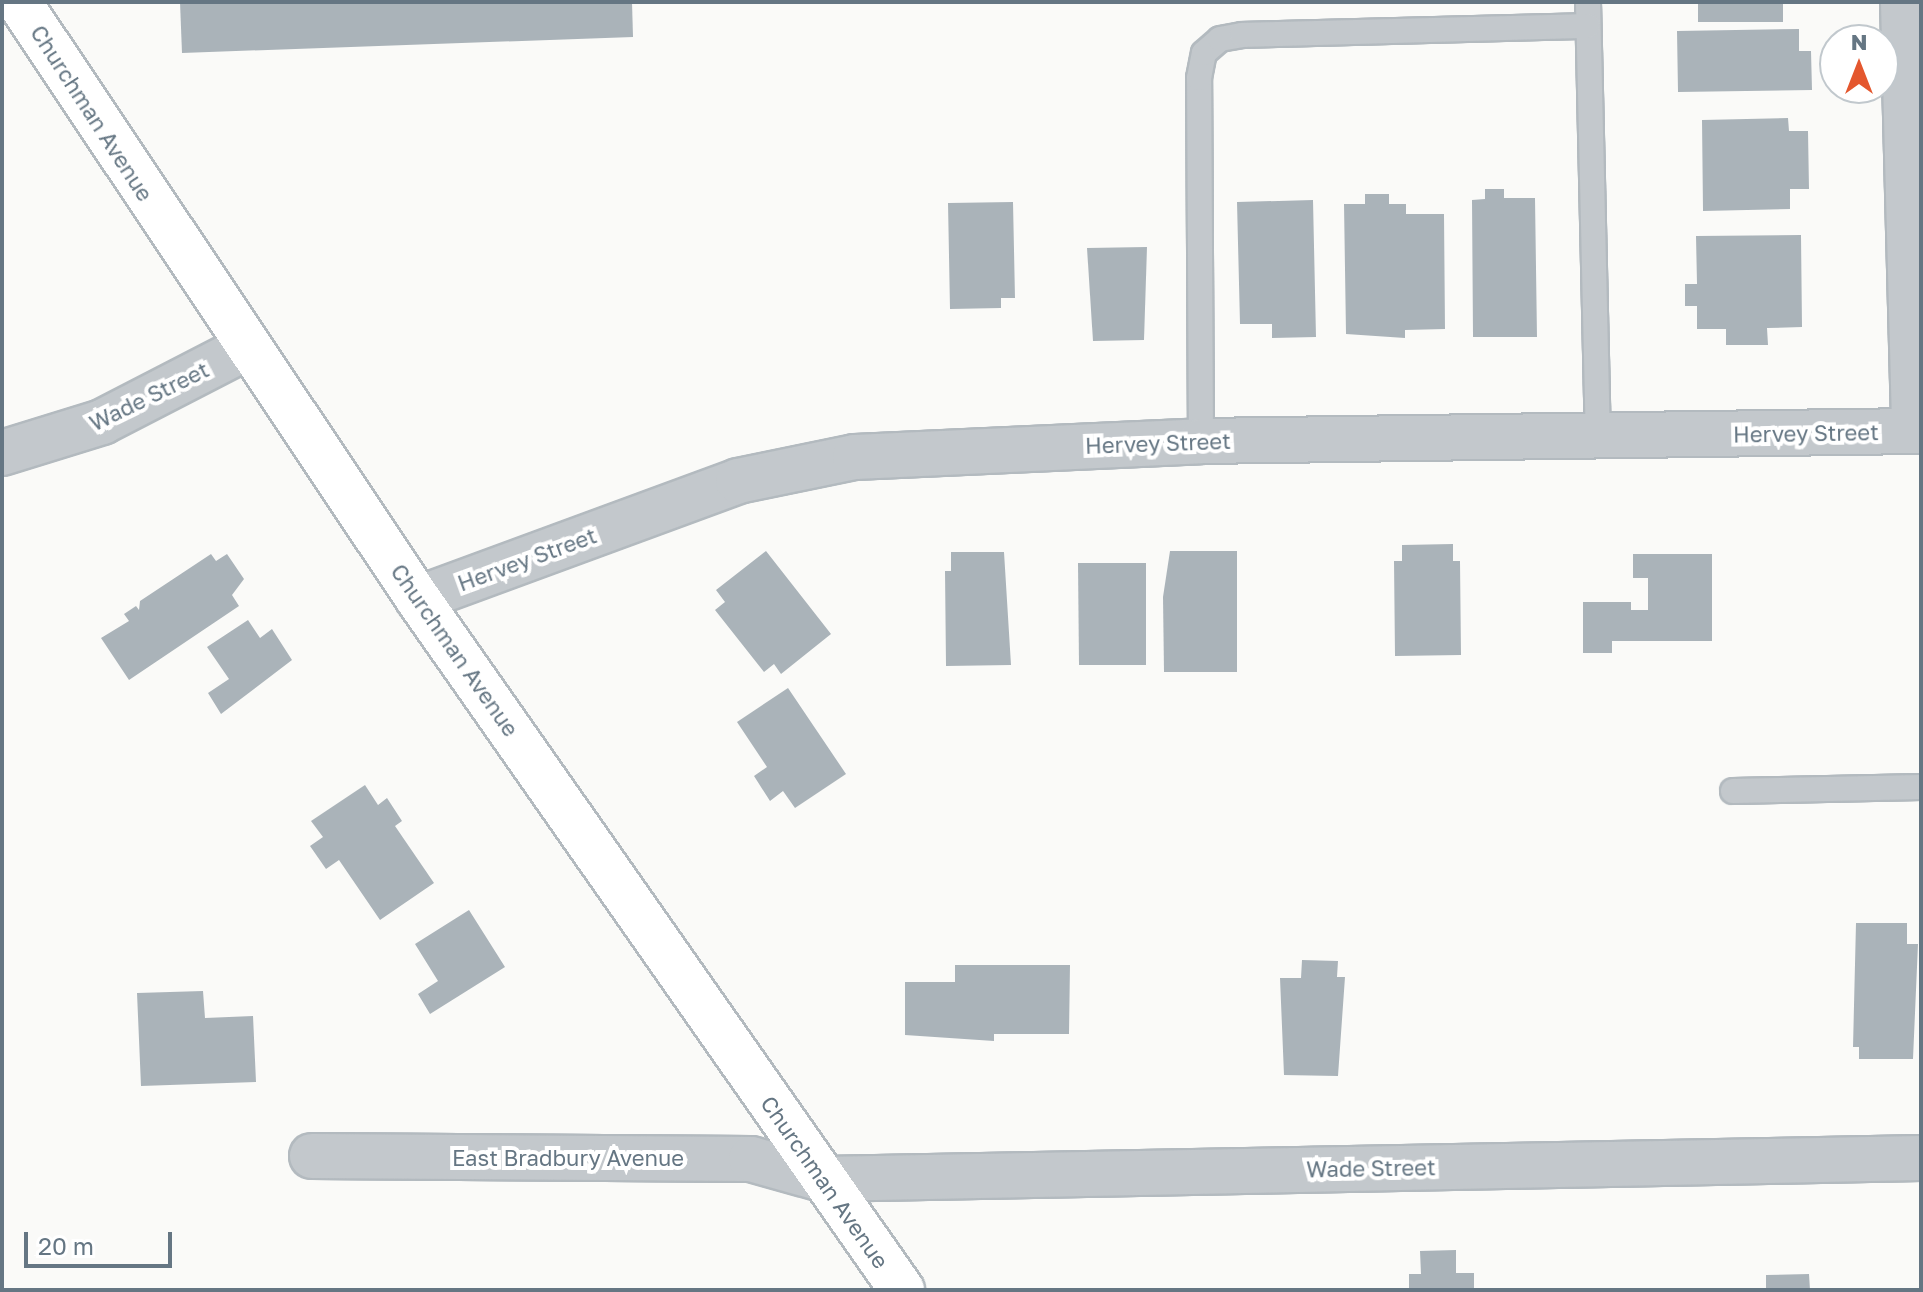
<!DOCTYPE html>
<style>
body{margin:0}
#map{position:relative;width:1923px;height:1292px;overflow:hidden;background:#fafaf8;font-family:"Golos Text",sans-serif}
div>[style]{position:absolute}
.building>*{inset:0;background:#aab3b9}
.roads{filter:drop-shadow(2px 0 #b3babf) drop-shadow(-2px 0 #b3babf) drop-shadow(0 2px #b3babf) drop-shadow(0 -2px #b3babf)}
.service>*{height:24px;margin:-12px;padding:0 12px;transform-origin:12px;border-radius:12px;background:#c3c8cc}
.minor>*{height:44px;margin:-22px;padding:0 22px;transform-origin:22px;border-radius:22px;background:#c3c8cc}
.secondary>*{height:44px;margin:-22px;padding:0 22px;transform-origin:22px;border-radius:22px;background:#fff}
span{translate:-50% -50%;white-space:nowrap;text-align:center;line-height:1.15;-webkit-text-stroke:8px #fff;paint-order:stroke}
.street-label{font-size:22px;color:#657683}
.frame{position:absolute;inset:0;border:4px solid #657683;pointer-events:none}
.north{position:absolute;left:1819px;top:24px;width:80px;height:80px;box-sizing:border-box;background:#fff;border:2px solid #c1c8cd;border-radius:50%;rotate:0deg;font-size:22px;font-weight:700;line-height:32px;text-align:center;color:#657683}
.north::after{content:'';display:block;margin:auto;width:28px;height:36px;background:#e4572e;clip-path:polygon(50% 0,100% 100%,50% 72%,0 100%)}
.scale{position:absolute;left:24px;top:1232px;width:148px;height:36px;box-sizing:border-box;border:4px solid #657683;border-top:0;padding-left:10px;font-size:24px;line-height:28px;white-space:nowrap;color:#657683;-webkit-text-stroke:6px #fff;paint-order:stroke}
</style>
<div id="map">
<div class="building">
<div style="clip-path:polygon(180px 2px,632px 2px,633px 37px,182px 53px)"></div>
<div style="clip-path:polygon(1698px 2px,1783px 2px,1783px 22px,1698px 22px)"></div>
<div style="clip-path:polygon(1799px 29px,1799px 51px,1811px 51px,1812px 90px,1678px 92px,1677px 31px)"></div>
<div style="clip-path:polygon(1788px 118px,1789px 131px,1808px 131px,1809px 189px,1790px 189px,1790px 209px,1703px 211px,1702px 120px)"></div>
<div style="clip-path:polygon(1485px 189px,1504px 189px,1504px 198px,1535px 198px,1537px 337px,1473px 337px,1472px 200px,1485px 199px)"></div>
<div style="clip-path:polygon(1365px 194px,1389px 194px,1389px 204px,1406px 204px,1406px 214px,1444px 214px,1445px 329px,1405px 330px,1405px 338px,1346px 334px,1344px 204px,1365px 204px)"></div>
<div style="clip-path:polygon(1313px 200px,1316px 337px,1272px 338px,1272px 324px,1240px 324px,1237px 202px)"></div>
<div style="clip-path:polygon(1013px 202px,1015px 298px,1001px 298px,1001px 308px,950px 309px,948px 203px)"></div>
<div style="clip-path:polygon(1801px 235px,1802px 327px,1767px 328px,1768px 345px,1726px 345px,1726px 329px,1697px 329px,1697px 306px,1685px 306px,1685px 284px,1697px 284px,1696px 236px)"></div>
<div style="clip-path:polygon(1147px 247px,1144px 340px,1093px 341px,1087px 248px)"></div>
<div style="clip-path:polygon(1453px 544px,1453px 561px,1460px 561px,1461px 655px,1395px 656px,1394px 561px,1402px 561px,1402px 545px)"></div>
<div style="clip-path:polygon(766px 551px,831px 634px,781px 674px,774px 664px,764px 672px,715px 610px,725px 602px,716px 590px)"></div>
<div style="clip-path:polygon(1170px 551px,1237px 551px,1237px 672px,1164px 672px,1163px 597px)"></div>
<div style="clip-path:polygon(951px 552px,1004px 552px,1011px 665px,946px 666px,945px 571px,951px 571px)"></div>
<div style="clip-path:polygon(211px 554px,216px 561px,227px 554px,244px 579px,232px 595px,239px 606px,129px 680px,101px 638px,129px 621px,124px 614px,136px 606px,139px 610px,140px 601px)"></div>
<div style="clip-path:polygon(1633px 554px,1712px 554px,1712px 641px,1612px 641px,1612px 653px,1583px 653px,1583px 602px,1631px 602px,1631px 610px,1648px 610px,1648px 578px,1633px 578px)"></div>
<div style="clip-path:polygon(1078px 563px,1146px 563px,1146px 665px,1079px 665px)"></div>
<div style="clip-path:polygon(248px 620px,260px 638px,272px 629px,292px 660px,221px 714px,208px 693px,229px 679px,207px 647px)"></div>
<div style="clip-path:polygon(788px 688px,846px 774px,795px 808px,783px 791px,770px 801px,754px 776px,767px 767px,737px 722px)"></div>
<div style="clip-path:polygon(365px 785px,378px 805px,387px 798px,402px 821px,395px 826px,434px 883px,380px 920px,339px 860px,326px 869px,310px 846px,323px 837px,311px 821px)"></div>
<div style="clip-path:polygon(469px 910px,505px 967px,430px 1014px,418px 994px,438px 981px,415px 944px)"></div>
<div style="clip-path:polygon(1856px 923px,1907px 923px,1907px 944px,1918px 944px,1913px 1059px,1859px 1059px,1859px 1047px,1853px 1047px)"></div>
<div style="clip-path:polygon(1302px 960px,1338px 961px,1337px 977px,1345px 977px,1338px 1076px,1284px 1075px,1280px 978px,1301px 978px)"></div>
<div style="clip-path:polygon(955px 965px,1070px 965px,1069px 1034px,994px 1034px,994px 1041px,905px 1035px,905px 982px,955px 982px)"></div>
<div style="clip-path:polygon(203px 991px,205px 1018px,253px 1016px,256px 1082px,141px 1086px,137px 993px)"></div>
<div style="clip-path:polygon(1456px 1250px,1456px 1273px,1474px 1273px,1474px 1290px,1409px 1290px,1409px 1274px,1421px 1274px,1420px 1251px)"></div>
<div style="clip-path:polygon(1809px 1274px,1810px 1290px,1766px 1290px,1766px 1275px)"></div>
</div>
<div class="roads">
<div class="service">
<div style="left:1588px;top:2px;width:433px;rotate:88.7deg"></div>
<div style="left:1201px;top:441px;width:363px;rotate:-90.3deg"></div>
<div style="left:1199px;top:78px;width:25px;rotate:-79deg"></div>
<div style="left:1204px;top:53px;width:21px;rotate:-41deg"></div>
<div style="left:1220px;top:39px;width:22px;rotate:-10deg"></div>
<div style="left:1242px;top:35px;width:346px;rotate:-1.5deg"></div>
<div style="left:1733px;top:791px;width:188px;rotate:-1.2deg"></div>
</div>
<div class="minor">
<div style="left:1903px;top:2px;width:429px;rotate:88.5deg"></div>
<div style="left:2px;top:453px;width:105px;rotate:-17.2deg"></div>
<div style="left:102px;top:422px;width:163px;rotate:-27.3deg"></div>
<div style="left:418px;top:599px;width:341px;rotate:-20.2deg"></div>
<div style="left:738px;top:481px;width:119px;rotate:-11.6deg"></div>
<div style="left:855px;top:457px;width:346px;rotate:-2.6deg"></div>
<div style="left:1201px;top:441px;width:720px;rotate:-0.8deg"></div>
<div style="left:312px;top:1156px;width:439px;rotate:0.4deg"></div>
<div style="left:751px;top:1159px;width:74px;rotate:15.7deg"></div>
<div style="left:822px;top:1179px;width:1099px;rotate:-1.09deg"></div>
</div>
<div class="secondary">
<div style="left:19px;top:2px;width:718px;rotate:56.24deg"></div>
<div style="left:418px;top:599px;width:844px;rotate:54.99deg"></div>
</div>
</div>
<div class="street-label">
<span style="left:92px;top:113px;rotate:57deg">Churchman Avenue</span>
<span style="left:149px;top:396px;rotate:-26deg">Wade Street</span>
<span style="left:1806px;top:433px;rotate:-1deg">Hervey Street</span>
<span style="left:1158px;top:443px;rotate:-2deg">Hervey Street</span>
<span style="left:527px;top:559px;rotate:-20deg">Hervey Street</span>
<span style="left:455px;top:650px;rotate:55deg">Churchman Avenue</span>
<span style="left:568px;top:1158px">East Bradbury Avenue</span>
<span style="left:1371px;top:1168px;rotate:-1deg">Wade Street</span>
<span style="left:825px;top:1182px;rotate:55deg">Churchman Avenue</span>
</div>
<div class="frame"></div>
<div class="north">N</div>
<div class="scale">20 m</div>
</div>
